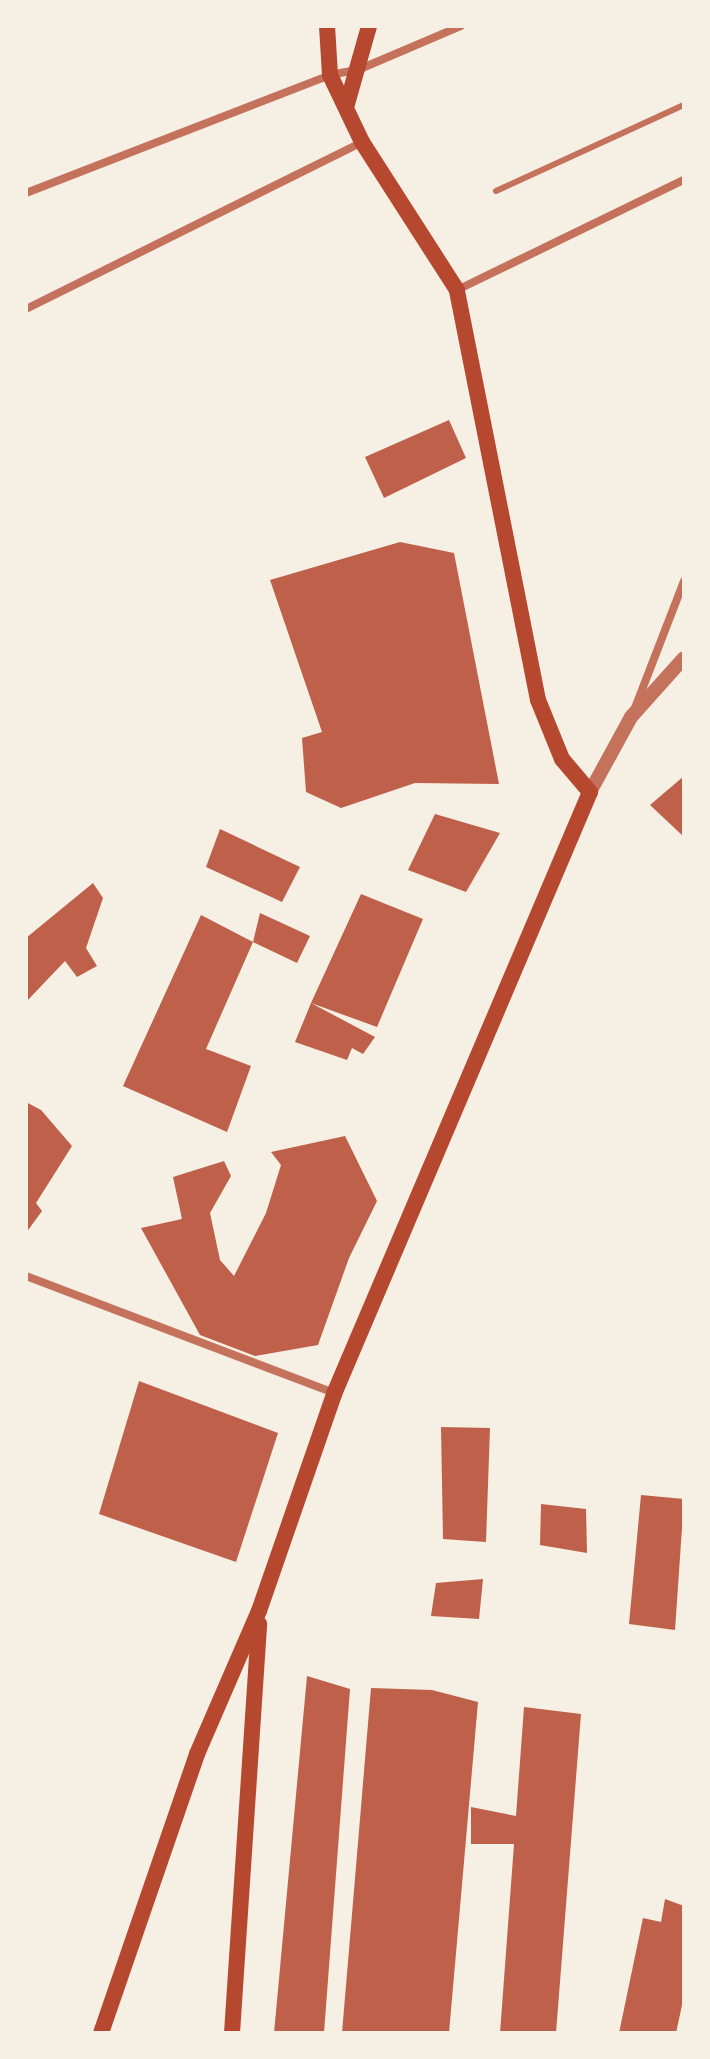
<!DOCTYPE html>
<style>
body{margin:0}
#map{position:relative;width:710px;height:2059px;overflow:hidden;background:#f6efe4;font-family:"Source Sans 3",sans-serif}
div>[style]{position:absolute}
.building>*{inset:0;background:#bf614a}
.service>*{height:6px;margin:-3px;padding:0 3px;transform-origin:3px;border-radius:3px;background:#c5725c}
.minor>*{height:8px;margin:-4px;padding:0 4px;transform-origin:4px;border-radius:4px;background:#c5725c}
.tertiary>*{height:14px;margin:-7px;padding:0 7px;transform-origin:7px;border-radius:7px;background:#c5725c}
.secondary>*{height:16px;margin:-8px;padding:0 8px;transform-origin:8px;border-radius:8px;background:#b5482f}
span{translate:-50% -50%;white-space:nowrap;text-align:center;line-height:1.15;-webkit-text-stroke:8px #f6efe4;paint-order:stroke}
.frame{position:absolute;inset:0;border:28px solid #f6efe4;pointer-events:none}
</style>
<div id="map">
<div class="building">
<div style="clip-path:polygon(449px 420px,466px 458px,384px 498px,365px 457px)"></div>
<div style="clip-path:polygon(400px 542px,454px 553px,499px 784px,415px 783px,341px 808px,306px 792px,302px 738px,322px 732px,270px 580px)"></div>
<div style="clip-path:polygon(684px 776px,684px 837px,650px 805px)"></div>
<div style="clip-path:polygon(435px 814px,500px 833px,466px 892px,408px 870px)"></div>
<div style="clip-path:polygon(220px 829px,300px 867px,282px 902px,206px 867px)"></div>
<div style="clip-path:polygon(93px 883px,103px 898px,86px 948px,97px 966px,77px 977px,65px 961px,26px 1002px,26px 938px)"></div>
<div style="clip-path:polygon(361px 894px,423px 919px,377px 1027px,311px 1003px,375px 1037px,363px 1054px,352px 1048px,347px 1060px,295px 1042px,311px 1003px)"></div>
<div style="clip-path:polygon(260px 913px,310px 936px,297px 963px,253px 942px,206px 1049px,251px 1066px,227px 1132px,123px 1086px,201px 915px,253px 942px)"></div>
<div style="clip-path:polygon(26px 1102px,41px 1110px,72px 1146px,36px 1203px,42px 1211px,26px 1233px)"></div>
<div style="clip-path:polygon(345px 1136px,377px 1201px,349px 1258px,318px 1345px,255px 1356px,200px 1335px,141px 1228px,182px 1219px,173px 1177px,224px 1161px,231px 1176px,210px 1213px,220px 1260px,234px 1276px,266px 1213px,281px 1165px,271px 1152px)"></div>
<div style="clip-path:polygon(139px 1381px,278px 1433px,236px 1562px,99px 1514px)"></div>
<div style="clip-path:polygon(441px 1427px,490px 1428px,486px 1542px,443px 1539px)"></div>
<div style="clip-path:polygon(641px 1495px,684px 1499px,675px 1630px,629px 1624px)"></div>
<div style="clip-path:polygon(541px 1504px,586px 1509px,587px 1553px,540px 1545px)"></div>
<div style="clip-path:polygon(483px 1579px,479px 1619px,431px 1616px,436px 1583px)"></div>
<div style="clip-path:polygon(307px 1676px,350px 1689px,324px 2033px,274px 2033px)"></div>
<div style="clip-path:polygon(371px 1688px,432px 1690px,478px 1702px,449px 2033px,342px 2033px)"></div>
<div style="clip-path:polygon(524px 1707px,581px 1714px,556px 2033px,500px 2033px,514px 1844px,471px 1844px,471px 1807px,516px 1816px)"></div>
<div style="clip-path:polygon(665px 1899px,684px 1906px,684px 1996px,676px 2033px,619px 2033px,643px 1918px,661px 1922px)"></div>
</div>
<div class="service">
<div style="left:496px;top:191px;width:207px;rotate:-24.6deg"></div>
</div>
<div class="minor">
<div style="left:26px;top:193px;width:326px;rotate:-21.2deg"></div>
<div style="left:330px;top:75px;width:31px;rotate:-11deg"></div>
<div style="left:360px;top:69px;width:110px;rotate:-23.1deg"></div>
<div style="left:457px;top:290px;width:252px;rotate:-25.9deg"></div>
<div style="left:26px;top:309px;width:375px;rotate:-26.4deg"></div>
<div style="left:635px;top:708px;width:136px;rotate:-68.9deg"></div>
<div style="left:26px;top:1276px;width:329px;rotate:20.8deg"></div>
</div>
<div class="tertiary">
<div style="left:590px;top:792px;width:85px;rotate:-61.3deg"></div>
<div style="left:631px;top:717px;width:79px;rotate:-48.1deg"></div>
</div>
<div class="secondary">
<div style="left:347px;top:104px;width:81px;rotate:-74.2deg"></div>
<div style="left:101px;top:2033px;width:295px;rotate:-71deg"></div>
<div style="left:197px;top:1754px;width:156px;rotate:-66.6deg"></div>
<div style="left:259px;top:1611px;width:230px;rotate:-70.9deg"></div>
<div style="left:334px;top:1394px;width:654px;rotate:-66.96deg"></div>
<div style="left:590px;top:792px;width:43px;rotate:-130.3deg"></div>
<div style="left:562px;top:759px;width:64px;rotate:-112.1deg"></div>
<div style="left:538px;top:700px;width:418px;rotate:-101.2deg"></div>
<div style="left:457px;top:290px;width:176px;rotate:-122.7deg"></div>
<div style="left:362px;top:142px;width:74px;rotate:-115.5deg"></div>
<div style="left:330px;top:75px;width:49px;rotate:-93.5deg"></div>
<div style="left:232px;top:2033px;width:410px;rotate:-86.2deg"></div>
</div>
<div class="frame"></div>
</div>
